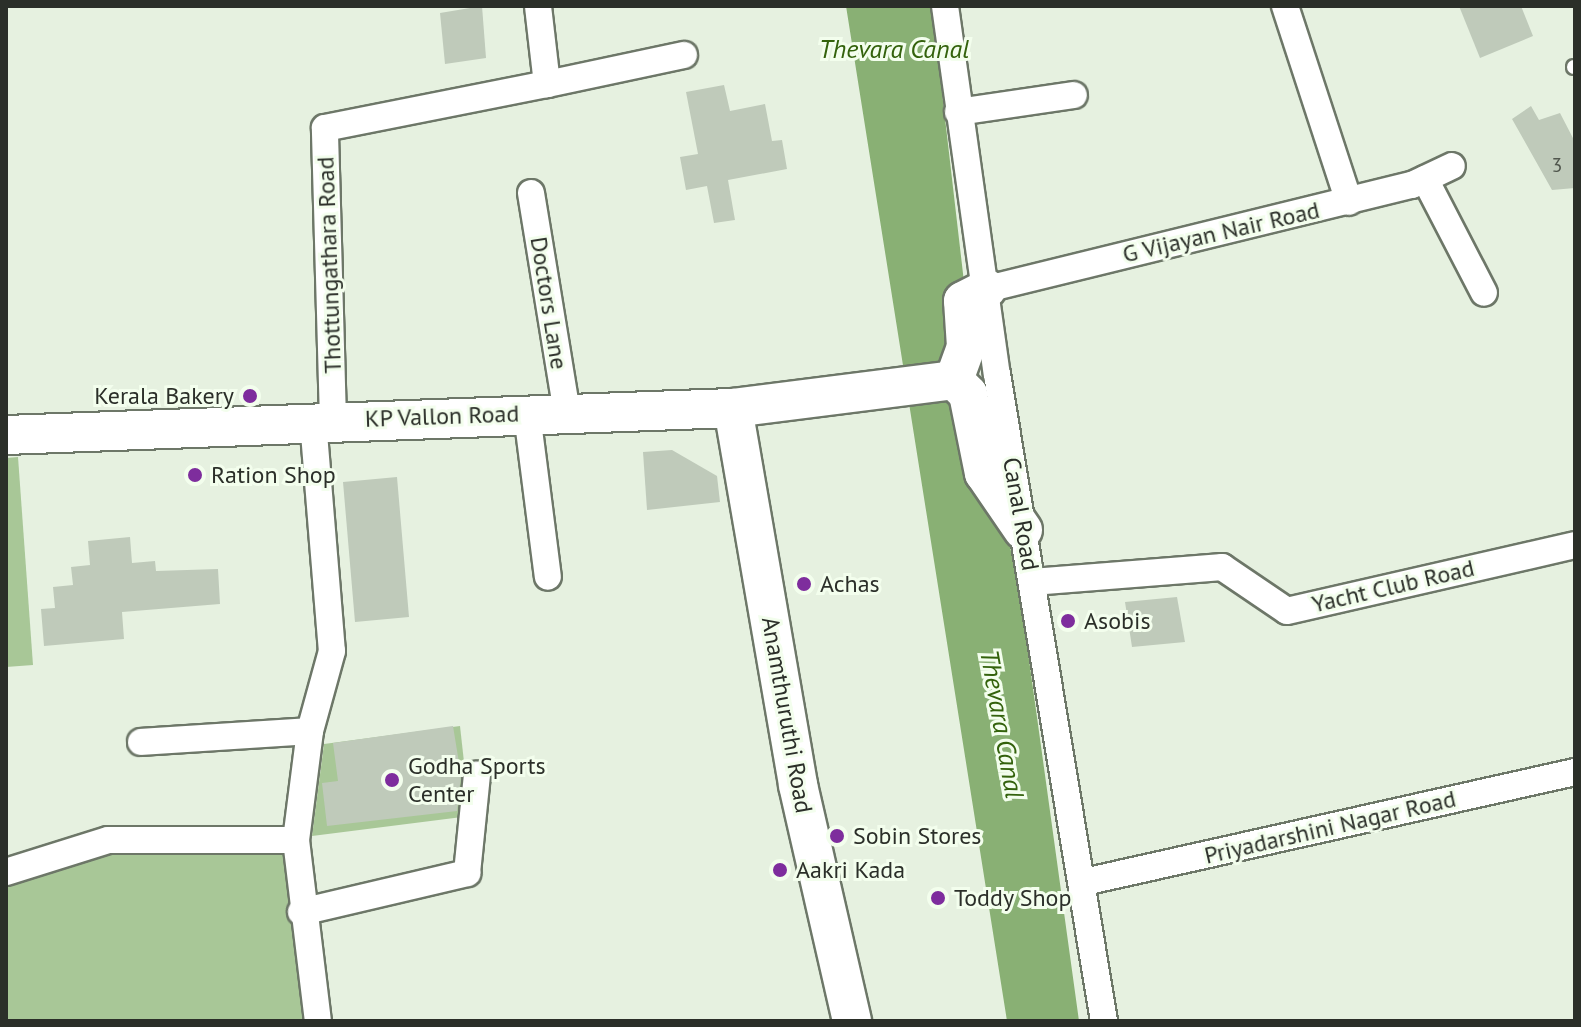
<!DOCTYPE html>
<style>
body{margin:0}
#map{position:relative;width:1581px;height:1027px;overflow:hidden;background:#e6f1e0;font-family:"PT Sans",sans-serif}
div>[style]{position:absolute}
.green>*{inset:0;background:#a8c797}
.water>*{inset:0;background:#89b074}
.building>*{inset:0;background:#bfcaba}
.roads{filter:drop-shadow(2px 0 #6d7768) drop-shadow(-2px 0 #6d7768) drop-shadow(0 2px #6d7768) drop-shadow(0 -2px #6d7768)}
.lane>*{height:14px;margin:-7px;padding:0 7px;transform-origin:7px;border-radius:7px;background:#fff}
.street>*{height:26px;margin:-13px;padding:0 13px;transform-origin:13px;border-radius:13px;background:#fff}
.secondary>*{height:38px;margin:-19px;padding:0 19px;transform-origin:19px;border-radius:19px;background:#fff}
.dots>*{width:22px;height:22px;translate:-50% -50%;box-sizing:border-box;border:4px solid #f3feed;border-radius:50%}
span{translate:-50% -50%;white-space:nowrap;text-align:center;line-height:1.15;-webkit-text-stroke:6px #f3feed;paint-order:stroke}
.number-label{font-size:20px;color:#50564d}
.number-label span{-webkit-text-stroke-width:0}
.street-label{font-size:24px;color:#2b2f29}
.poi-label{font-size:24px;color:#2b2f29}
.right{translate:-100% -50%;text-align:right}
.left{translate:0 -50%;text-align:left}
.water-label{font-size:26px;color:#33620c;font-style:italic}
.frame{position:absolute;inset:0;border:8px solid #2b2f29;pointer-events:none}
</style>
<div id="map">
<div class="green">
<div style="clip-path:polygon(18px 457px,33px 665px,6px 667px,6px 458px)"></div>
<div style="clip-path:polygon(460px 726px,470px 816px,312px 836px,324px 744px)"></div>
<div style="clip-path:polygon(286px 851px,307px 1021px,6px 1021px,6px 884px,110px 852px)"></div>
</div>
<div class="water">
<div style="clip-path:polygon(846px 6px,932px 6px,978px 403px,1019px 587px,1079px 1021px,1007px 1021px)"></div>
</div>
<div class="building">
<div style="clip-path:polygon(482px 6px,486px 58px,445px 64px,440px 13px)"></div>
<div style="clip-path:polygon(1459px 6px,1521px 6px,1533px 36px,1480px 58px)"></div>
<div style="clip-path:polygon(724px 85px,730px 111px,765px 104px,772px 141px,782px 140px,787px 169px,728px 180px,735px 220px,714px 223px,707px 186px,686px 190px,680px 157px,698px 154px,686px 92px)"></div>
<div style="clip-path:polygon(1531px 106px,1539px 120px,1560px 113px,1575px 142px,1575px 188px,1552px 190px,1512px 119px)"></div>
<div style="clip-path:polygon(672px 450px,717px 476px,720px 502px,647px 510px,643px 452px)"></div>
<div style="clip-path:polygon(397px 477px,409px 617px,355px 622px,343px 482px)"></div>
<div style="clip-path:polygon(130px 537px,132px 563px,155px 561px,156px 571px,218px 569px,220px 604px,122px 612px,124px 639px,44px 646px,41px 609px,55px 608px,53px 587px,73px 585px,71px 567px,90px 565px,88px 541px)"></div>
<div style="clip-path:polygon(1177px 597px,1185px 642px,1132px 647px,1125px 602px)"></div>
<div style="clip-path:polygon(453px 726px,461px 775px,457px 811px,327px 826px,322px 783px,338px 781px,333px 743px)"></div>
</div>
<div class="roads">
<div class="lane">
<div style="left:1574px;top:67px;width:1px"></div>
</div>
<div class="street">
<div style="left:945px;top:6px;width:372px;rotate:82deg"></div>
<div style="left:997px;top:374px;width:656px;rotate:80.61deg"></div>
<div style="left:1285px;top:6px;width:206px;rotate:71.9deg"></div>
<div style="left:547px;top:84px;width:140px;rotate:-12deg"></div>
<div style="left:958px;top:112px;width:117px;rotate:-8.3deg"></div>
<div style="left:1425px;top:179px;width:128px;rotate:62.6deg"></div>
<div style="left:531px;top:193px;width:223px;rotate:80.7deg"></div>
<div style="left:987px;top:289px;width:438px;rotate:-13.8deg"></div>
<div style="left:1412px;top:185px;width:44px;rotate:-25.4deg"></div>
<div style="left:527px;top:414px;width:164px;rotate:82.7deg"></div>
<div style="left:333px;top:420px;width:292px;rotate:-91.6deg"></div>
<div style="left:325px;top:128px;width:226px;rotate:-11.2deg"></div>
<div style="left:547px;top:84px;width:79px;rotate:-96.6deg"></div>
<div style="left:313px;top:421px;width:231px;rotate:85.3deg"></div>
<div style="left:332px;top:651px;width:83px;rotate:105.4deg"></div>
<div style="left:310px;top:731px;width:110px;rotate:97.3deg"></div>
<div style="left:296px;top:840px;width:182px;rotate:83.1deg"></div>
<div style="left:1032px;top:582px;width:191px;rotate:-4.5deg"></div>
<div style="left:1222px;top:567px;width:78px;rotate:34.1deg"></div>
<div style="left:1287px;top:611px;width:295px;rotate:-12.9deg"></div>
<div style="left:141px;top:742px;width:169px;rotate:-3.7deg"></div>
<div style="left:6px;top:872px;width:107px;rotate:-17.4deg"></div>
<div style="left:108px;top:840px;width:188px"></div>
<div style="left:1084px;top:882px;width:503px;rotate:-12.63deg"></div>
<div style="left:301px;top:912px;width:171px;rotate:-13.2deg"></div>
<div style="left:467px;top:873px;width:99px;rotate:-84.2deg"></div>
</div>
<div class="secondary">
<div style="left:954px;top:380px;width:20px;rotate:45deg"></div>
<div style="left:968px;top:394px;width:81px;rotate:78.6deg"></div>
<div style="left:984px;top:473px;width:69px;rotate:55.6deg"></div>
<div style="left:954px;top:380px;width:35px;rotate:-70deg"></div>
<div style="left:966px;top:347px;width:46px;rotate:-93.7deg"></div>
<div style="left:963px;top:301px;width:27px;rotate:-27deg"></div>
<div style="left:733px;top:408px;width:383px;rotate:80.2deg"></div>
<div style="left:798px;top:785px;width:242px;rotate:77.1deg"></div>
<div style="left:6px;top:435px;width:728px;rotate:-2.13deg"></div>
<div style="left:733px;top:408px;width:223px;rotate:-7.2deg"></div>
</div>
</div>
<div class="dots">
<div style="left:250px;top:396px;background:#7e2d9d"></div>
<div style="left:195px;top:475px;background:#7e2d9d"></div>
<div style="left:804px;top:584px;background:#7e2d9d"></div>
<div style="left:1068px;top:621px;background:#7e2d9d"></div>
<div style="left:392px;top:780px;background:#7e2d9d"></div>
<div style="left:837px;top:836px;background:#7e2d9d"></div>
<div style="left:780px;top:870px;background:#7e2d9d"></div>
<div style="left:938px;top:898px;background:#7e2d9d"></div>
</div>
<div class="number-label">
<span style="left:1557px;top:165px">3</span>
</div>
<div class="street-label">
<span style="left:1221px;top:232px;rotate:-13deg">G Vijayan Nair Road</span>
<span style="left:329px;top:265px;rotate:-92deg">Thottungathara Road</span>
<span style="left:549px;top:303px;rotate:81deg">Doctors Lane</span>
<span style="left:442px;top:416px;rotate:-2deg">KP Vallon Road</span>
<span style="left:1021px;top:514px;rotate:80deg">Canal Road</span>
<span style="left:1393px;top:586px;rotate:-13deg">Yacht Club Road</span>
<span style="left:787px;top:715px;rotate:80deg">Anamthuruthi Road</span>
<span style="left:1330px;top:827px;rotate:-13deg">Priyadarshini Nagar Road</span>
</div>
<div class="poi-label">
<span class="right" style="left:234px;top:396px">Kerala Bakery</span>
<span class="left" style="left:211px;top:475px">Ration Shop</span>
<span class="left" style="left:820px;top:584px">Achas</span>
<span class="left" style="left:1084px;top:621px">Asobis</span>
<span class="left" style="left:408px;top:780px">Godha Sports<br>Center</span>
<span class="left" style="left:853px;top:836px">Sobin Stores</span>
<span class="left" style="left:796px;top:870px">Aakri Kada</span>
<span class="left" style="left:954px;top:898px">Toddy Shop</span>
</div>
<div class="water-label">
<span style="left:894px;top:49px">Thevara Canal</span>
<span style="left:1002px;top:724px;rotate:80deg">Thevara Canal</span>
</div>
<div class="frame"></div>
</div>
